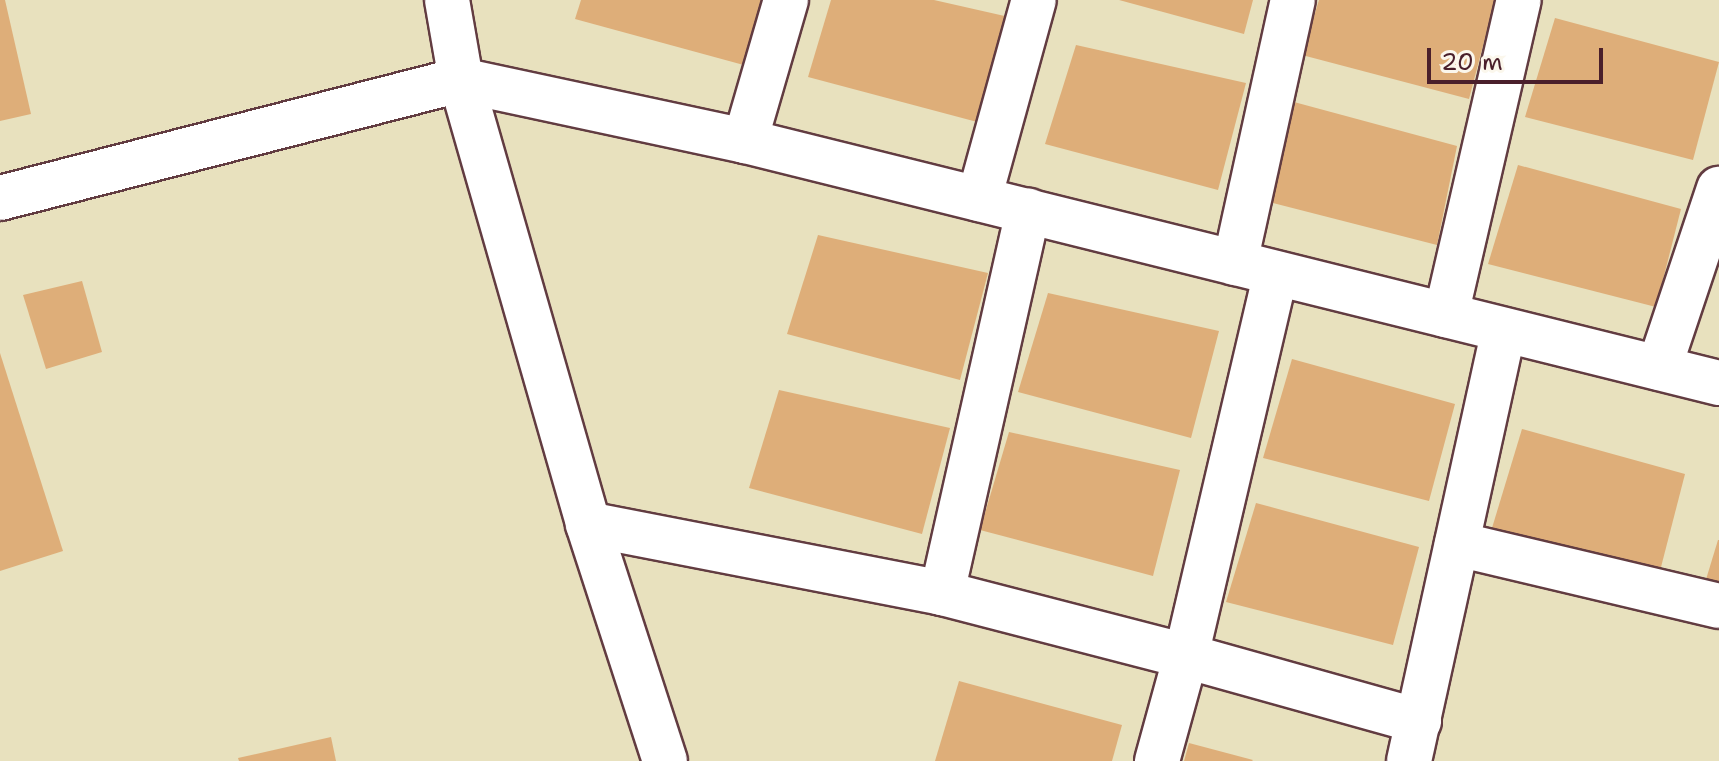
<!DOCTYPE html>
<style>
body{margin:0}
#map{position:relative;width:1719px;height:761px;overflow:hidden;background:#e8e1be;font-family:"Shantell Sans",sans-serif}
div>[style]{position:absolute}
.building>*{inset:0;background:#deae79}
.roads{filter:drop-shadow(2px 0 #623c41) drop-shadow(-2px 0 #623c41) drop-shadow(0 2px #623c41) drop-shadow(0 -2px #623c41)}
.street>*{height:44px;margin:-22px;padding:0 22px;transform-origin:22px;border-radius:22px;background:#fff}
.secondary>*{height:44px;margin:-22px;padding:0 22px;transform-origin:22px;border-radius:22px;background:#fff}
span{translate:-50% -50%;white-space:nowrap;text-align:center;line-height:1.15;-webkit-text-stroke:6px #fbf7ec;paint-order:stroke}
.scale{position:absolute;left:1427px;top:48px;width:176px;height:36px;box-sizing:border-box;border:4px solid #4a1f2b;border-top:0;padding-left:10px;font-size:24px;line-height:28px;white-space:nowrap;color:#4a1f2b;-webkit-text-stroke:6px #fbf7ec;paint-order:stroke}
</style>
<div id="map">
<div class="building">
<div style="clip-path:polygon(0 0,5px 0,31px 114px,0 121px)"></div>
<div style="clip-path:polygon(581px 0,766px 0,751px 67px,575px 19px)"></div>
<div style="clip-path:polygon(831px 0,934px 0,1009px 17px,981px 123px,808px 77px)"></div>
<div style="clip-path:polygon(1119px 0,1253px 0,1244px 34px)"></div>
<div style="clip-path:polygon(1319px 0,1495px 0,1469px 99px,1302px 55px)"></div>
<div style="clip-path:polygon(1555px 18px,1719px 62px,1693px 160px,1525px 117px)"></div>
<div style="clip-path:polygon(1076px 45px,1246px 83px,1218px 190px,1045px 144px)"></div>
<div style="clip-path:polygon(1294px 102px,1457px 146px,1437px 245px,1265px 201px)"></div>
<div style="clip-path:polygon(1518px 165px,1681px 209px,1656px 307px,1488px 264px)"></div>
<div style="clip-path:polygon(818px 235px,988px 273px,960px 380px,787px 334px)"></div>
<div style="clip-path:polygon(82px 281px,102px 352px,46px 369px,23px 295px)"></div>
<div style="clip-path:polygon(1048px 293px,1219px 331px,1191px 438px,1018px 392px)"></div>
<div style="clip-path:polygon(0 353px,63px 551px,0 571px)"></div>
<div style="clip-path:polygon(1292px 359px,1455px 404px,1429px 501px,1263px 458px)"></div>
<div style="clip-path:polygon(779px 390px,950px 428px,922px 534px,749px 488px)"></div>
<div style="clip-path:polygon(1522px 429px,1685px 474px,1660px 571px,1492px 528px)"></div>
<div style="clip-path:polygon(1009px 432px,1180px 470px,1153px 576px,980px 530px)"></div>
<div style="clip-path:polygon(1256px 503px,1419px 547px,1393px 645px,1226px 602px)"></div>
<div style="clip-path:polygon(1718px 540px,1719px 540px,1719px 591px,1704px 586px)"></div>
<div style="clip-path:polygon(959px 681px,1122px 725px,1112px 761px,935px 761px)"></div>
<div style="clip-path:polygon(331px 737px,336px 761px,239px 761px,238px 758px)"></div>
<div style="clip-path:polygon(1189px 743px,1253px 760px,1252px 761px,1184px 761px)"></div>
</div>
<div class="roads">
<div class="street">
<div style="left:745px;top:141px;width:147px;rotate:-73.8deg"></div>
<div style="left:0;top:198px;width:476px;rotate:-14.4deg"></div>
<div style="left:461px;top:80px;width:290px;rotate:12.1deg"></div>
<div style="left:745px;top:141px;width:1004px;rotate:13.95deg"></div>
<div style="left:979px;top:199px;width:206px;rotate:-74.6deg"></div>
<div style="left:1235px;top:263px;width:269px;rotate:-77.6deg"></div>
<div style="left:1446px;top:315px;width:323px;rotate:-77deg"></div>
<div style="left:1659px;top:368px;width:189px;rotate:-71.5deg"></div>
<div style="left:588px;top:524px;width:361px;rotate:11deg"></div>
<div style="left:942px;top:593px;width:252px;rotate:14.5deg"></div>
<div style="left:1186px;top:656px;width:242px;rotate:15.6deg"></div>
<div style="left:1457px;top:544px;width:269px;rotate:13.3deg"></div>
<div style="left:942px;top:593px;width:392px;rotate:-77.3deg"></div>
<div style="left:1157px;top:761px;width:109px;rotate:-74.6deg"></div>
<div style="left:1186px;top:656px;width:393px;rotate:-76.8deg"></div>
<div style="left:1409px;top:761px;width:441px;rotate:-77.6deg"></div>
</div>
<div class="secondary">
<div style="left:447px;top:0;width:81px;rotate:80.1deg"></div>
<div style="left:461px;top:80px;width:462px;rotate:74deg"></div>
<div style="left:588px;top:524px;width:249px;rotate:72deg"></div>
</div>
</div>
<div class="scale">20 m</div>
</div>
